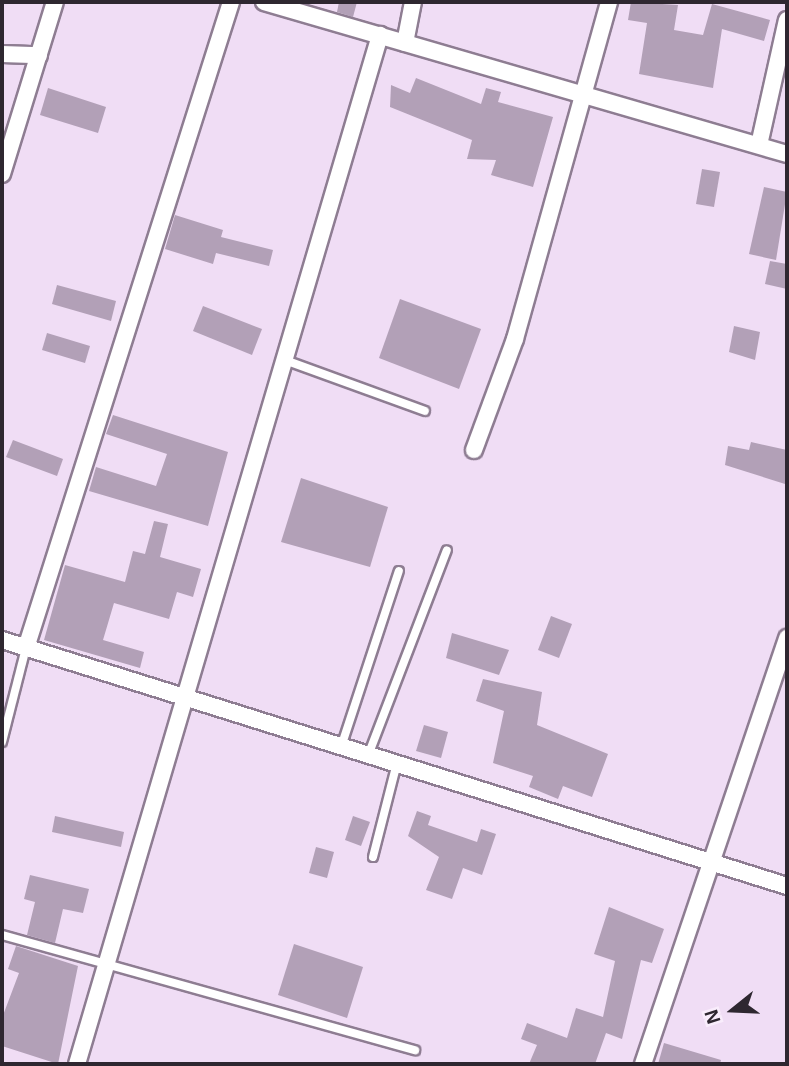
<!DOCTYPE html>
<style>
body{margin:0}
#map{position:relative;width:789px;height:1066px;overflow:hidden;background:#f0ddf5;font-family:Helvetica,sans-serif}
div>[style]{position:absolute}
.building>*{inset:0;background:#b2a0b7}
.roads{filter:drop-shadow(2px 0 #8e7d92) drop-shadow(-2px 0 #8e7d92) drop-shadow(0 2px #8e7d92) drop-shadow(0 -2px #8e7d92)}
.lane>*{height:8px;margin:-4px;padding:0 4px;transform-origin:4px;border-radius:4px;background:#fff}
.street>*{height:16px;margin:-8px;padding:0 8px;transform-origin:8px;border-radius:8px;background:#fff}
span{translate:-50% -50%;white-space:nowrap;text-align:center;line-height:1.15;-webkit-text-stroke:5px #f9edfc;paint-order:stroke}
.frame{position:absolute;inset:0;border:4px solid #2e2730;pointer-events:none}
.north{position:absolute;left:698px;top:975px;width:70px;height:70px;-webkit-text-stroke:5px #f9edfc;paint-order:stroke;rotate:252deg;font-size:19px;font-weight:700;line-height:28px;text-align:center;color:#2e2730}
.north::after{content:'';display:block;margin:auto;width:24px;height:32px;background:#2e2730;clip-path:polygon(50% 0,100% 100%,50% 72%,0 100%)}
</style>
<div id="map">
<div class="building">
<div style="clip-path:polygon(339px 2px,357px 2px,353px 17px,337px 12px)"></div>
<div style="clip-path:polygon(631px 2px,678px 5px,674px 30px,703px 35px,712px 4px,770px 20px,764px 41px,722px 29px,713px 88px,639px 74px,647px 23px,628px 20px)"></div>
<div style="clip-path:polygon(416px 78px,481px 104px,486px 88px,501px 92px,498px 102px,553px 117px,533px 187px,491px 175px,496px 160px,467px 159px,472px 140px,390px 107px,391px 85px,410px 93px)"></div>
<div style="clip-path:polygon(48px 88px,106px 107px,98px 133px,40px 115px)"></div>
<div style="clip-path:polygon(702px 169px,720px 172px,714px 207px,696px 204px)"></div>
<div style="clip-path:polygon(764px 187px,787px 192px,776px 260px,749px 254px)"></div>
<div style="clip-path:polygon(175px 215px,223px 230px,221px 237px,273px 250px,269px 266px,216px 253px,213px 264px,165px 249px)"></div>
<div style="clip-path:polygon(770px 261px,787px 264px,787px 289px,765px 284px)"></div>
<div style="clip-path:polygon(57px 285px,116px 301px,111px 321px,52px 304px)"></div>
<div style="clip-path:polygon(400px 299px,481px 329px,459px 389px,379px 358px)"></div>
<div style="clip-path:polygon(203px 306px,262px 329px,252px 355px,193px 331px)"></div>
<div style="clip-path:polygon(734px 326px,760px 332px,755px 360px,729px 352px)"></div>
<div style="clip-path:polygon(47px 333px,90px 346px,85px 363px,42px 350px)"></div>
<div style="clip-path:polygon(113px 415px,228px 452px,208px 526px,89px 491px,96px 467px,156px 486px,167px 454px,106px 434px)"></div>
<div style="clip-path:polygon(13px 440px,63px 459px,57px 476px,6px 457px)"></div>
<div style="clip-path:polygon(751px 442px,787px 450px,785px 484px,725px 465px,728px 446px,749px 450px)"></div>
<div style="clip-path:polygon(301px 478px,388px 507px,370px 567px,281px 542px)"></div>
<div style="clip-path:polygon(154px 521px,168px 524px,160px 557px,201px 569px,193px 597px,177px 592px,169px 619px,114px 603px,103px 640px,144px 652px,140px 668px,44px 640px,65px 565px,125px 582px,133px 551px,145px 554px)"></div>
<div style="clip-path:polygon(551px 616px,572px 624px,559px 658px,538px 650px)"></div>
<div style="clip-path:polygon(452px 633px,509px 650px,499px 675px,446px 658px)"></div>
<div style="clip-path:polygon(483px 679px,542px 692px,537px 725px,608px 754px,592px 797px,563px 786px,558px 799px,529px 787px,533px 776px,493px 763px,504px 711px,476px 701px)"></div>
<div style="clip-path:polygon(424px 725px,448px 732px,441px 758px,416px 751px)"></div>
<div style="clip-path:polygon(417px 811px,431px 816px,428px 825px,477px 842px,481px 829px,496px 834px,482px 875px,463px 868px,452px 899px,426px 890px,439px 857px,408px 836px)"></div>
<div style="clip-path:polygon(55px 816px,124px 832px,121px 847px,52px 832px)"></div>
<div style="clip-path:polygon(353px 816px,370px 822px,361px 846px,345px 840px)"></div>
<div style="clip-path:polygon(316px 847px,334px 852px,327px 878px,309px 873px)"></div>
<div style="clip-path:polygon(30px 875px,89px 889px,83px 913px,63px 909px,55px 943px,27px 935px,35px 902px,24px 899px)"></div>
<div style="clip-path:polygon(609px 907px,664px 929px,652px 963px,641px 960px,622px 1039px,606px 1033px,595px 1064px,529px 1064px,537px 1045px,521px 1039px,527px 1023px,567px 1038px,576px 1008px,603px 1017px,615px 961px,594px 954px)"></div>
<div style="clip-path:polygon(294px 944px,363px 967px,347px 1018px,278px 995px)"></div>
<div style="clip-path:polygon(16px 946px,78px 966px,58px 1064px,2px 1046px,2px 1018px,19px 973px,8px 969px)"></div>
<div style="clip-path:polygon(664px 1043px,721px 1060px,720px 1064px,658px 1064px)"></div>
</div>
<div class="roads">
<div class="lane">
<div style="left:282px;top:359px;width:152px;rotate:20deg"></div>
<div style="left:2px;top:742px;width:97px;rotate:-75.7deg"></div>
<div style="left:342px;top:744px;width:182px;rotate:-71.8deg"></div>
<div style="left:369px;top:753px;width:217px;rotate:-69deg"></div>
<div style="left:373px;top:857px;width:97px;rotate:-75.7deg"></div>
<div style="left:2px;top:935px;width:429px;rotate:15.6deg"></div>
</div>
<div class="street">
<div style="left:264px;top:2px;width:545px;rotate:16.21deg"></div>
<div style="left:405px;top:43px;width:42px;rotate:-79deg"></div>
<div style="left:2px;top:54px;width:37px;rotate:2deg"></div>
<div style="left:759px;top:145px;width:128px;rotate:-77.4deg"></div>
<div style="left:2px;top:174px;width:180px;rotate:-72.9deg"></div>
<div style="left:474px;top:450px;width:118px;rotate:-69.7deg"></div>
<div style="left:515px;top:339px;width:350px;rotate:-74.4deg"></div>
<div style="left:2px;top:640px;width:823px;rotate:17.4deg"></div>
<div style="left:26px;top:648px;width:678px;rotate:-72.39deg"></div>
<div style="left:77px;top:1064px;width:1073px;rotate:-73.59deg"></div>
<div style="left:643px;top:1064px;width:450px;rotate:-71.3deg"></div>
</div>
</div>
<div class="frame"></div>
<div class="north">N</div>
</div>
